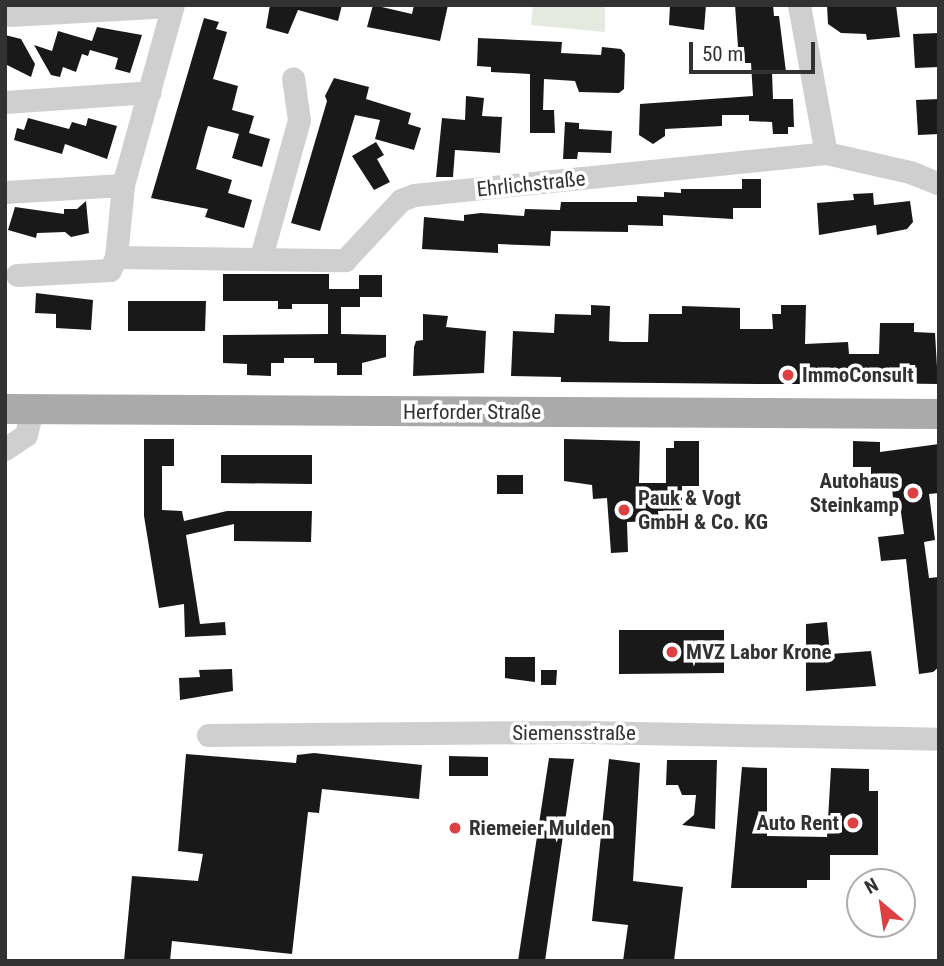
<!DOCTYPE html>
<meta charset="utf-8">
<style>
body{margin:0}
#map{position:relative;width:944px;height:966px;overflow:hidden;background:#fff;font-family:"Roboto Condensed",sans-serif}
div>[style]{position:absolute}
.green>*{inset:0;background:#e4ebde}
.building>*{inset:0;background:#191919}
.minor>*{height:23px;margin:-11.5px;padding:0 11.5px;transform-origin:11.5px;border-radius:11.5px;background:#cfcfcf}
.major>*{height:30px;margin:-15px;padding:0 15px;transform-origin:15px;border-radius:15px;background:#aaa}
.dots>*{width:19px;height:19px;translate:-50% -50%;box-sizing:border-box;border:4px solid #fff;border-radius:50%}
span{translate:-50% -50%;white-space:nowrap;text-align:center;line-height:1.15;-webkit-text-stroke:7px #fff;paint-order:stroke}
.street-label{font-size:21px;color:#323232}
.poi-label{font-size:21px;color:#323232;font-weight:700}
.left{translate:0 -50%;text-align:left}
.right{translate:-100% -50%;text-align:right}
.frame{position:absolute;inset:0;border:7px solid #323232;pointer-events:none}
.north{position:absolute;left:846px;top:868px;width:70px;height:70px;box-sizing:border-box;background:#fff;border:2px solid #adadad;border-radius:50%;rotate:331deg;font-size:19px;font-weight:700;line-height:28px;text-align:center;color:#323232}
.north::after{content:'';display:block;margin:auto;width:24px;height:32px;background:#dd4042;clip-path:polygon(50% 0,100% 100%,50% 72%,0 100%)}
.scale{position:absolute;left:689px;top:42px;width:126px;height:32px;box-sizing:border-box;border:4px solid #323232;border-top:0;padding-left:9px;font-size:21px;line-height:24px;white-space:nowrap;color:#323232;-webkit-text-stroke:5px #fff;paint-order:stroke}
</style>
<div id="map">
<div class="green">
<div style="clip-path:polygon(533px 5px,605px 5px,605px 32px,531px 25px)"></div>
</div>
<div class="building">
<div style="clip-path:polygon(270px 5px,342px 5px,338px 21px,298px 10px,288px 34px,266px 28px)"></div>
<div style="clip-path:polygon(373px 5px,412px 14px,414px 5px,448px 5px,440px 41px,367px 27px)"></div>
<div style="clip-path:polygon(670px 5px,706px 5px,704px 30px,669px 25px)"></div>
<div style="clip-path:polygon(735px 5px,773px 5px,774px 16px,779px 16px,786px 72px,772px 72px,773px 99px,793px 99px,794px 127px,788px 127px,788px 134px,773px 134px,772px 122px,749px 121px,749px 115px,722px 115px,722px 126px,665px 129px,665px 136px,653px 144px,639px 135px,640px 104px,753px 96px,751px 63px,745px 63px,744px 47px,738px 47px)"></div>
<div style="clip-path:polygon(827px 5px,896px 5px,900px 37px,867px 40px,866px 34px,841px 33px,828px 24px)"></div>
<div style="clip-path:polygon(204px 18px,219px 22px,216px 29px,227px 32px,213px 79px,238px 86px,232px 110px,254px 116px,249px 133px,270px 139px,262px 167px,232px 158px,239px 134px,208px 126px,206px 132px,196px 169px,232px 180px,228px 193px,252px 200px,244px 228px,205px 217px,208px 209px,151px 198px)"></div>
<div style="clip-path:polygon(97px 27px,142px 35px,130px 73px,115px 69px,118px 58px,90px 50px,88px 56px,82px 54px,76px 72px,63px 67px,60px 77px,51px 75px,34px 45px,52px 51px,58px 31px,92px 41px)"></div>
<div style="clip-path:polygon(939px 33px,939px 67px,915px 68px,913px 34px)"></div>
<div style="clip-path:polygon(5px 35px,21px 39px,35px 64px,31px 77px,5px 64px)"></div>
<div style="clip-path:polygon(478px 38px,562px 42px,561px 53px,601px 55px,602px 47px,621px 49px,625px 54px,624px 89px,619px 93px,579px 92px,575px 81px,544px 79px,543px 110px,554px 110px,555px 133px,530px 133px,530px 74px,491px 72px,491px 67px,477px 66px)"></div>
<div style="clip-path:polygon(334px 78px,369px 87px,366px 99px,411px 113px,408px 124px,421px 128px,414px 150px,375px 139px,380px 120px,355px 115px,320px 231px,291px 223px,327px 101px,325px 96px)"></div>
<div style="clip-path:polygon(466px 96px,484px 98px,482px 116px,502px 117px,500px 153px,455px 150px,453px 177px,436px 177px,442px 118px,465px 120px)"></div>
<div style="clip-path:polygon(939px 99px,939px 134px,918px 135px,916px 100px)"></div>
<div style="clip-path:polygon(28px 118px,69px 129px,72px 122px,86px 126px,88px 118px,117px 126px,107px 159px,65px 144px,62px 154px,14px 140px,17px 128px,24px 130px)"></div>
<div style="clip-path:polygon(565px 122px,579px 123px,579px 129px,612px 131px,611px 153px,578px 152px,577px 159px,563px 159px)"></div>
<div style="clip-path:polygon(376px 142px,384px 155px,377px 159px,390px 182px,374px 190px,352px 156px)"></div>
<div style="clip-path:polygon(742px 179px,761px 179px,761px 208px,733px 208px,733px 219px,663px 215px,663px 226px,628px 225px,628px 232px,551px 231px,550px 246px,498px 244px,498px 253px,422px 249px,424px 217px,464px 221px,464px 215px,481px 213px,524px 216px,525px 209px,560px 210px,561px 202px,637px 202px,637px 196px,664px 197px,664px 192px,681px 193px,681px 189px,742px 189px)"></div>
<div style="clip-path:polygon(873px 193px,874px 205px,910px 201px,913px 222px,907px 229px,877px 235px,876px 225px,819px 235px,817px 203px,854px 200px,853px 194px)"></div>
<div style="clip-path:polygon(86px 201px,89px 233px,71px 237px,65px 232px,37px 233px,36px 238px,8px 230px,15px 207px,64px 214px,64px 209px,77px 209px)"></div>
<div style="clip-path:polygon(223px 274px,329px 274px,329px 289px,359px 289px,359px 275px,382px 275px,382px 297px,360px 297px,360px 307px,341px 307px,341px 334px,386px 335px,386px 357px,362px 363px,362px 375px,337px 375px,337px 363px,314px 363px,314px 358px,284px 358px,284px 363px,271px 363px,271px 376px,247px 375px,247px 364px,223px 363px,223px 335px,328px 334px,328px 304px,292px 304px,292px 309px,278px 309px,278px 301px,223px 301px)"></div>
<div style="clip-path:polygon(36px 293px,93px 300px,91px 330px,56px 328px,56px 314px,35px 313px)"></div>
<div style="clip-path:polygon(128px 301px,206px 301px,205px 331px,128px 331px)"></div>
<div style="clip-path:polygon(591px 305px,610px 306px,609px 341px,622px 342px,648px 342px,649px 314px,682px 314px,682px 306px,740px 308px,740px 329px,773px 329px,772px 314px,781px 314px,781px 305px,806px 305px,805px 344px,848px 342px,849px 354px,879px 354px,880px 323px,914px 323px,914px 332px,935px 333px,938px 384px,868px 383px,868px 377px,824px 384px,758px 384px,561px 382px,561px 377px,511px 376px,513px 331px,554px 333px,555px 314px,591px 315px)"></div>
<div style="clip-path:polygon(423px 314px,448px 316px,446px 327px,486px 331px,484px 373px,413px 376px,414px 347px,416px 341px,423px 340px)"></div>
<div style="clip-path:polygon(144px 439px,174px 439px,174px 466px,162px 466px,162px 510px,182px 511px,184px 521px,227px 511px,312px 511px,311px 542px,234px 541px,234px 524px,186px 535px,200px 624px,225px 622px,226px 635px,185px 637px,184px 604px,159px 608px,144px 516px)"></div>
<div style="clip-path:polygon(564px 439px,640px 441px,639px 483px,666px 483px,666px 448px,674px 448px,674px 441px,699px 441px,699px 486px,682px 486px,682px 511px,658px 511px,659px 521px,627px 522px,628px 552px,611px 553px,607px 498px,593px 499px,592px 485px,564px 481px)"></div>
<div style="clip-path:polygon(853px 441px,880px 442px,880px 452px,939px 444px,939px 493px,929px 494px,935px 540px,924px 542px,929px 578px,939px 577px,939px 667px,933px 672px,919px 674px,906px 559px,881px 561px,878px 537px,904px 534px,899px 498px,893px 498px,891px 477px,871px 477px,871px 467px,853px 467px)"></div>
<div style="clip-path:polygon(221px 455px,312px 455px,312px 484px,221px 483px)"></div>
<div style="clip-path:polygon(497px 475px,523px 475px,523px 494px,497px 494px)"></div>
<div style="clip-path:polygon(827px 622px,830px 654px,871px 651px,876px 686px,806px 691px,806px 624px)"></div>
<div style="clip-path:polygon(619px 630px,724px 630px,724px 673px,619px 674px)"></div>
<div style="clip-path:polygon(505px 657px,535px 657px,535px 682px,505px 678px)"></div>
<div style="clip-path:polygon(232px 669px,233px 691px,180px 700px,179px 678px,200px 677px,199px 670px)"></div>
<div style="clip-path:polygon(541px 670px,557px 670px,556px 685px,541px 685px)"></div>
<div style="clip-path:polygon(314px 753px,422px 765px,419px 799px,322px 789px,319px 813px,308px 812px,292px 954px,172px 941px,170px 961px,124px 961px,132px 876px,198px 881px,203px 854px,178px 851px,186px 754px,296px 763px,297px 755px)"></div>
<div style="clip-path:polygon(449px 756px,488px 757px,488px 776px,449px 776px)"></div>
<div style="clip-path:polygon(549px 758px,574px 759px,545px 961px,518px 961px)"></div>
<div style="clip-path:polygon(609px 759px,640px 763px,633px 881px,683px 887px,674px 961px,623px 961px,628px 925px,592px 921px)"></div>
<div style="clip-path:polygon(667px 760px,717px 760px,715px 829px,682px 825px,694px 815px,696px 795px,682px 795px,678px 785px,666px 785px)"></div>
<div style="clip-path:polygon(742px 767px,767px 768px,767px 836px,827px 837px,831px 768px,869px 769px,869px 791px,878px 791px,878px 855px,830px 855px,830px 880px,807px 880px,807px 888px,731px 888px)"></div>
</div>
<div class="minor">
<div style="left:799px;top:5px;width:150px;rotate:79.7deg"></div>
<div style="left:826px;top:153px;width:86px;rotate:12.7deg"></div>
<div style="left:910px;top:172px;width:31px;rotate:22deg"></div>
<div style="left:9px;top:15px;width:163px;rotate:-3.2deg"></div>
<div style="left:5px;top:102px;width:145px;rotate:-3.9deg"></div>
<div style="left:5px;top:192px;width:118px;rotate:-3.4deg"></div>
<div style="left:116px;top:257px;width:229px;rotate:0.8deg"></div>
<div style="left:345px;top:260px;width:82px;rotate:-47deg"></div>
<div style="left:401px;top:200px;width:14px;rotate:-21deg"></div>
<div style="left:414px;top:195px;width:414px;rotate:-5.8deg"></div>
<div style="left:261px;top:257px;width:142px;rotate:-74.5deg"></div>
<div style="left:299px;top:120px;width:42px;rotate:-98.1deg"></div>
<div style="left:17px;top:275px;width:93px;rotate:-3.1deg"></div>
<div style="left:110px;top:270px;width:14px;rotate:-65deg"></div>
<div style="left:116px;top:257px;width:72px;rotate:-84.4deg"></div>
<div style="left:123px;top:185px;width:187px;rotate:-74.5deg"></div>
<div style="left:5px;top:449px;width:25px;rotate:-34deg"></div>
<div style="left:26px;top:435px;width:27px;rotate:-77deg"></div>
<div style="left:208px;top:735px;width:379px;rotate:-0.5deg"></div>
<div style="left:587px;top:732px;width:352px;rotate:1.1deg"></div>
</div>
<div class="major">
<div style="left:5px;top:409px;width:934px;rotate:0.31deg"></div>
</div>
<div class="dots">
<div style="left:788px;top:375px;background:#dd4042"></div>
<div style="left:913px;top:493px;background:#dd4042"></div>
<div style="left:624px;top:510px;background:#dd4042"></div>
<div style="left:672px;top:652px;background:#dd4042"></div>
<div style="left:853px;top:823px;background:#dd4042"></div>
<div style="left:455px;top:828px;background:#dd4042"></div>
</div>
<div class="street-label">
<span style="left:531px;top:184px;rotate:-6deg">Ehrlichstraße</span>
<span style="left:472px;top:412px">Herforder Straße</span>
<span style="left:574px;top:733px">Siemensstraße</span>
</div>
<div class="poi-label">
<span class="left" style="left:802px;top:375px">ImmoConsult</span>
<span class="right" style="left:899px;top:493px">Autohaus<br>Steinkamp</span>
<span class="left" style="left:638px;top:510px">Pauk &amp; Vogt<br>GmbH &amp; Co. KG</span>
<span class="left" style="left:686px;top:652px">MVZ Labor Krone</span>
<span class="right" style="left:839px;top:823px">Auto Rent</span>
<span class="left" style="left:469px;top:828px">Riemeier Mulden</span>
</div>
<div class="frame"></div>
<div class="north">N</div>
<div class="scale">50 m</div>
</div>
